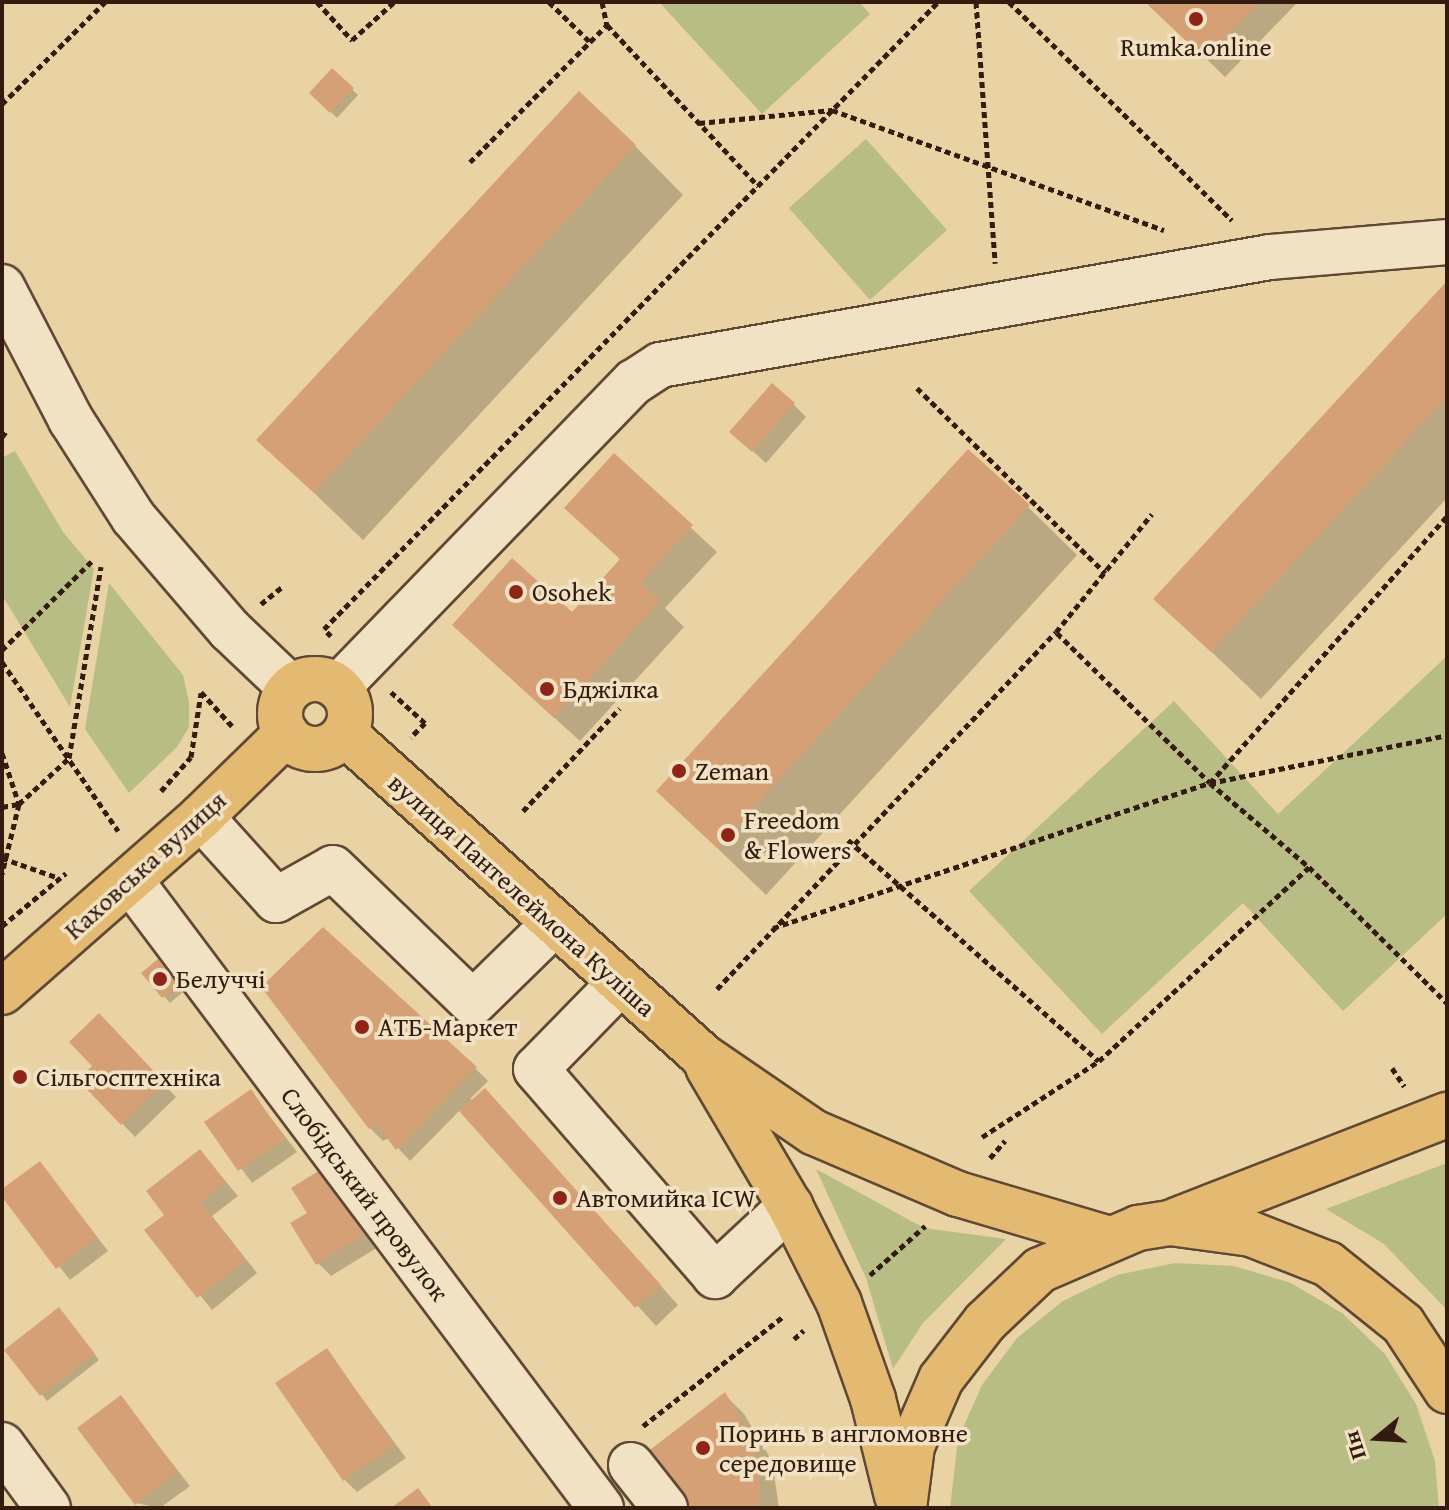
<!DOCTYPE html>
<meta charset="utf-8">
<style>
body{margin:0}
#map{position:relative;width:1449px;height:1510px;overflow:hidden;background:#e9d3a4;font-family:"Gentium Book Plus",serif}
div>[style]{position:absolute}
.green>*{inset:0;background:#b8bc85}
.shadow>*{inset:0;background:#0003}
.building>*{inset:0;background:#d6a077}
.path>*{height:5px;margin-top:-2.5px;transform-origin:0;background:repeating-linear-gradient(90deg,#331b0f 0 6px,transparent 0 10px)}
.roads{filter:drop-shadow(2px 0 #604934) drop-shadow(-2px 0 #604934) drop-shadow(0 2px #604934) drop-shadow(0 -2px #604934)}
.minor>*{height:44px;margin:-22px;padding:0 22px;transform-origin:22px;border-radius:22px;background:#f1e2c4}
.major>*{height:44px;margin:-22px;padding:0 22px;transform-origin:22px;border-radius:22px;background:#e4ba72}
.major>.ring{margin:-22px;padding:0;box-sizing:content-box;background:none;border:44px solid #e4ba72;border-radius:50%}
.dots>*{width:22px;height:22px;translate:-50% -50%;box-sizing:border-box;border:4px solid #f1e2c4;border-radius:50%}
span{translate:-50% -50%;white-space:nowrap;text-align:center;line-height:1.15;-webkit-text-stroke:7px #f1e2c4;paint-order:stroke}
.poi-label{font-size:26px;color:#331b0f}
.left{translate:0 -50%;text-align:left}
.street-label{font-size:26px;color:#331b0f}
.frame{position:absolute;inset:0;border:4px solid #331b0f;pointer-events:none}
.north{position:absolute;left:1337px;top:1398px;width:80px;height:80px;-webkit-text-stroke:6px #f1e2c4;paint-order:stroke;rotate:252deg;font-size:22px;font-weight:700;line-height:32px;text-align:center;color:#331b0f}
.north::after{content:'';display:block;margin:auto;width:28px;height:36px;background:#331b0f;clip-path:polygon(50% 0,100% 100%,50% 72%,0 100%)}
</style>
<div id="map">
<div class="green">
<div style="clip-path:polygon(659px 2px,859px 2px,870px 14px,762px 114px)"></div>
<div style="clip-path:polygon(866px 139px,947px 230px,870px 300px,789px 208px)"></div>
<div style="clip-path:polygon(15px 451px,63px 532px,94px 569px,70px 707px,2px 595px,2px 458px)"></div>
<div style="clip-path:polygon(109px 583px,183px 675px,189px 702px,189px 727px,177px 747px,129px 793px,85px 729px)"></div>
<div style="clip-path:polygon(1447px 656px,1447px 914px,1343px 1011px,1243px 903px,1102px 1034px,969px 891px,1174px 701px,1278px 814px)"></div>
<div style="clip-path:polygon(1447px 1163px,1447px 1310px,1384px 1244px,1326px 1209px)"></div>
<div style="clip-path:polygon(816px 1169px,924px 1228px,1006px 1239px,923px 1323px,893px 1369px,866px 1278px)"></div>
<div style="clip-path:polygon(1175px 1263px,1234px 1266px,1291px 1283px,1342px 1313px,1385px 1354px,1416px 1404px,1435px 1461px,1439px 1508px,950px 1508px,958px 1439px,982px 1385px,1017px 1338px,1063px 1301px,1117px 1275px)"></div>
</div>
<div class="shadow">
<div style="clip-path:polygon(1154px 2px,1298px 2px,1225px 77px,1151px 5px)"></div>
<div style="clip-path:polygon(332px 71px,358px 95px,337px 118px,312px 93px)"></div>
<div style="clip-path:polygon(635px 146px,683px 195px,363px 540px,259px 440px)"></div>
<div style="clip-path:polygon(1447px 284px,1447px 498px,1261px 699px,1156px 599px)"></div>
<div style="clip-path:polygon(793px 404px,806px 417px,766px 463px,745px 444px)"></div>
<div style="clip-path:polygon(614px 456px,717px 552px,665px 608px,684px 627px,580px 741px,480px 650px,572px 615px,621px 560px,566px 508px)"></div>
<div style="clip-path:polygon(1028px 507px,1077px 555px,766px 895px,658px 791px)"></div>
<div style="clip-path:polygon(163px 968px,183px 992px,170px 1003px,144px 973px)"></div>
<div style="clip-path:polygon(99px 1016px,176px 1097px,135px 1137px,81px 1080px,94px 1066px)"></div>
<div style="clip-path:polygon(475px 1068px,488px 1081px,470px 1099px,504px 1110px,678px 1305px,656px 1326px,460px 1110px,410px 1161px,389px 1138px,383px 1141px,370px 1128px)"></div>
<div style="clip-path:polygon(251px 1092px,297px 1152px,252px 1183px,207px 1122px)"></div>
<div style="clip-path:polygon(200px 1151px,238px 1196px,212px 1216px,257px 1273px,212px 1310px,147px 1230px,166px 1215px)"></div>
<div style="clip-path:polygon(40px 1163px,108px 1251px,70px 1280px,2px 1194px)"></div>
<div style="clip-path:polygon(325px 1170px,378px 1247px,331px 1276px,318px 1263px,310px 1214px)"></div>
<div style="clip-path:polygon(65px 1316px,99px 1360px,47px 1401px,7px 1351px)"></div>
<div style="clip-path:polygon(326px 1350px,406px 1458px,357px 1492px,345px 1480px)"></div>
<div style="clip-path:polygon(725px 1395px,744px 1414px,772px 1461px,779px 1508px,683px 1508px)"></div>
<div style="clip-path:polygon(121px 1398px,190px 1486px,160px 1508px,136px 1503px)"></div>
</div>
<div class="building">
<div style="clip-path:polygon(1151px 2px,1260px 2px,1205px 59px,1148px 5px)"></div>
<div style="clip-path:polygon(332px 68px,354px 88px,330px 113px,309px 93px)"></div>
<div style="clip-path:polygon(579px 91px,636px 145px,314px 493px,256px 440px)"></div>
<div style="clip-path:polygon(1447px 281px,1447px 397px,1211px 652px,1153px 599px)"></div>
<div style="clip-path:polygon(772px 383px,795px 403px,752px 452px,729px 432px)"></div>
<div style="clip-path:polygon(968px 449px,1030px 505px,717px 848px,656px 791px)"></div>
<div style="clip-path:polygon(614px 453px,693px 525px,641px 583px,660px 601px,554px 718px,452px 625px,512px 558px,572px 612px,620px 559px,564px 508px)"></div>
<div style="clip-path:polygon(323px 927px,477px 1067px,396px 1150px,377px 1125px,369px 1129px,261px 987px)"></div>
<div style="clip-path:polygon(158px 959px,178px 985px,162px 998px,141px 973px)"></div>
<div style="clip-path:polygon(99px 1013px,165px 1083px,121px 1125px,78px 1080px,92px 1066px,69px 1042px)"></div>
<div style="clip-path:polygon(485px 1088px,661px 1285px,635px 1308px,459px 1111px)"></div>
<div style="clip-path:polygon(251px 1089px,285px 1139px,238px 1171px,204px 1122px)"></div>
<div style="clip-path:polygon(200px 1149px,226px 1182px,201px 1202px,246px 1260px,197px 1298px,144px 1230px,164px 1215px,146px 1191px)"></div>
<div style="clip-path:polygon(40px 1161px,97px 1237px,56px 1269px,2px 1197px,2px 1189px)"></div>
<div style="clip-path:polygon(325px 1167px,366px 1233px,316px 1265px,290px 1223px,307px 1213px,291px 1188px)"></div>
<div style="clip-path:polygon(59px 1307px,95px 1354px,40px 1396px,4px 1350px)"></div>
<div style="clip-path:polygon(327px 1348px,394px 1445px,343px 1481px,275px 1383px)"></div>
<div style="clip-path:polygon(725px 1392px,753px 1440px,761px 1492px,757px 1508px,681px 1508px,642px 1456px)"></div>
<div style="clip-path:polygon(121px 1395px,178px 1472px,135px 1505px,77px 1428px)"></div>
<div style="clip-path:polygon(418px 1488px,433px 1508px,391px 1508px)"></div>
</div>
<div class="path">
<div style="left:317px;top:2px;width:52px;rotate:47.4deg"></div>
<div style="left:352px;top:40px;width:57px;rotate:-42.1deg"></div>
<div style="left:549px;top:2px;width:57px;rotate:44.3deg"></div>
<div style="left:602px;top:2px;width:24px;rotate:78deg"></div>
<div style="left:976px;top:2px;width:262px;rotate:85.8deg"></div>
<div style="left:1009px;top:2px;width:312px;rotate:44.4deg"></div>
<div style="left:2px;top:104px;width:145px;rotate:-44.7deg"></div>
<div style="left:699px;top:123px;width:134px;rotate:-5.6deg"></div>
<div style="left:832px;top:110px;width:353px;rotate:19.9deg"></div>
<div style="left:470px;top:162px;width:194px;rotate:-45deg"></div>
<div style="left:607px;top:25px;width:221px;rotate:46.8deg"></div>
<div style="left:917px;top:388px;width:264px;rotate:44.5deg"></div>
<div style="left:2px;top:437px;width:9px;rotate:-54deg"></div>
<div style="left:261px;top:604px;width:27px;rotate:-39deg"></div>
<div style="left:1057px;top:633px;width:214px;rotate:44.4deg"></div>
<div style="left:1210px;top:783px;width:357px;rotate:-48.4deg"></div>
<div style="left:331px;top:636px;width:10px;rotate:-135deg"></div>
<div style="left:324px;top:629px;width:878px;rotate:-45.6deg"></div>
<div style="left:2px;top:650px;width:129px;rotate:-44.7deg"></div>
<div style="left:2px;top:662px;width:205px;rotate:55.5deg"></div>
<div style="left:201px;top:692px;width:46px;rotate:47.6deg"></div>
<div style="left:391px;top:692px;width:46px;rotate:42.4deg"></div>
<div style="left:425px;top:723px;width:20px;rotate:135deg"></div>
<div style="left:2px;top:753px;width:54px;rotate:71.6deg"></div>
<div style="left:19px;top:804px;width:72px;rotate:103.7deg"></div>
<div style="left:1210px;top:783px;width:130px;rotate:40.3deg"></div>
<div style="left:161px;top:791px;width:45px;rotate:-48.6deg"></div>
<div style="left:191px;top:757px;width:65px;rotate:-81.1deg"></div>
<div style="left:2px;top:807px;width:17px;rotate:-10deg"></div>
<div style="left:19px;top:804px;width:68px;rotate:-42.6deg"></div>
<div style="left:69px;top:758px;width:194px;rotate:-80.5deg"></div>
<div style="left:523px;top:811px;width:141px;rotate:-46.7deg"></div>
<div style="left:848px;top:840px;width:334px;rotate:41.4deg"></div>
<div style="left:2px;top:858px;width:60px;rotate:19.3deg"></div>
<div style="left:2px;top:926px;width:83px;rotate:-39.6deg"></div>
<div style="left:773px;top:928px;width:460px;rotate:-18.4deg"></div>
<div style="left:1210px;top:783px;width:242px;rotate:-11.4deg"></div>
<div style="left:717px;top:989px;width:492px;rotate:-46.5deg"></div>
<div style="left:1056px;top:632px;width:152px;rotate:-50.9deg"></div>
<div style="left:1392px;top:1068px;width:22px;rotate:56deg"></div>
<div style="left:982px;top:1137px;width:140px;rotate:-33deg"></div>
<div style="left:1099px;top:1061px;width:286px;rotate:-42.7deg"></div>
<div style="left:1309px;top:867px;width:194px;rotate:44.6deg"></div>
<div style="left:990px;top:1158px;width:23px;rotate:-49deg"></div>
<div style="left:870px;top:1275px;width:74px;rotate:-41.7deg"></div>
<div style="left:794px;top:1339px;width:13px;rotate:-42deg"></div>
<div style="left:643px;top:1426px;width:179px;rotate:-38deg"></div>
</div>
<div class="roads">
<div class="minor">
<div style="left:2px;top:287px;width:150px;rotate:62.6deg"></div>
<div style="left:71px;top:420px;width:115px;rotate:57.4deg"></div>
<div style="left:133px;top:517px;width:149px;rotate:49.4deg"></div>
<div style="left:230px;top:630px;width:84px;rotate:43.6deg"></div>
<div style="left:338px;top:687px;width:425px;rotate:-45.9deg"></div>
<div style="left:634px;top:382px;width:31px;rotate:-33deg"></div>
<div style="left:660px;top:365px;width:619px;rotate:-10.04deg"></div>
<div style="left:1270px;top:257px;width:178px;rotate:-4.8deg"></div>
<div style="left:201px;top:817px;width:112px;rotate:47.9deg"></div>
<div style="left:276px;top:900px;width:65px;rotate:-29.3deg"></div>
<div style="left:333px;top:868px;width:194px;rotate:44deg"></div>
<div style="left:473px;top:1003px;width:113px;rotate:-44.3deg"></div>
<div style="left:130px;top:880px;width:785px;rotate:53.13deg"></div>
<div style="left:620px;top:983px;width:120px;rotate:134.3deg"></div>
<div style="left:536px;top:1069px;width:274px;rotate:49.1deg"></div>
<div style="left:715px;top:1276px;width:103px;rotate:-43deg"></div>
<div style="left:2px;top:1445px;width:78px;rotate:53.9deg"></div>
<div style="left:631px;top:1465px;width:55px;rotate:51.7deg"></div>
</div>
<div class="major">
<div class="ring" style="left:280px;top:679px;width:26px;height:26px"></div>
<div style="left:345px;top:734px;width:479px;rotate:42deg"></div>
<div style="left:701px;top:1055px;width:136px;rotate:34.5deg"></div>
<div style="left:813px;top:1132px;width:158px;rotate:23.2deg"></div>
<div style="left:958px;top:1194px;width:155px;rotate:16.5deg"></div>
<div style="left:2px;top:992px;width:265px;rotate:-41.3deg"></div>
<div style="left:201px;top:817px;width:119px;rotate:-44.3deg"></div>
<div style="left:708px;top:1067px;width:161px;rotate:59.5deg"></div>
<div style="left:790px;top:1206px;width:109px;rotate:63.2deg"></div>
<div style="left:839px;top:1303px;width:102px;rotate:70.5deg"></div>
<div style="left:873px;top:1399px;width:100px;rotate:76.1deg"></div>
<div style="left:1177px;top:1220px;width:290px;rotate:-21.3deg"></div>
<div style="left:904px;top:1508px;width:63px;rotate:-82.6deg"></div>
<div style="left:912px;top:1446px;width:73px;rotate:-66.6deg"></div>
<div style="left:941px;top:1379px;width:72px;rotate:-52.3deg"></div>
<div style="left:985px;top:1322px;width:76px;rotate:-43.4deg"></div>
<div style="left:1040px;top:1270px;width:107px;rotate:-23.2deg"></div>
<div style="left:1138px;top:1228px;width:32px;rotate:-9deg"></div>
<div style="left:1170px;top:1223px;width:82px;rotate:7.7deg"></div>
<div style="left:1251px;top:1234px;width:83px;rotate:21.3deg"></div>
<div style="left:1328px;top:1264px;width:96px;rotate:38.7deg"></div>
<div style="left:1403px;top:1324px;width:80px;rotate:56.7deg"></div>
</div>
</div>
<div class="dots">
<div style="left:1196px;top:19px;background:#8f2418"></div>
<div style="left:516px;top:592px;background:#8f2418"></div>
<div style="left:547px;top:689px;background:#8f2418"></div>
<div style="left:679px;top:771px;background:#8f2418"></div>
<div style="left:728px;top:835px;background:#8f2418"></div>
<div style="left:160px;top:979px;background:#8f2418"></div>
<div style="left:362px;top:1027px;background:#8f2418"></div>
<div style="left:20px;top:1077px;background:#8f2418"></div>
<div style="left:560px;top:1198px;background:#8f2418"></div>
<div style="left:703px;top:1448px;background:#8f2418"></div>
</div>
<div class="poi-label">
<span style="left:1196px;top:47px">Rumka.online</span>
<span class="left" style="left:532px;top:592px">Оsоhek</span>
<span class="left" style="left:563px;top:689px">Бджілка</span>
<span class="left" style="left:695px;top:771px">Zeman</span>
<span class="left" style="left:744px;top:835px">Freedom<br>&amp; Flowers</span>
<span class="left" style="left:176px;top:979px">Белуччі</span>
<span class="left" style="left:378px;top:1027px">АТБ-Маркет</span>
<span class="left" style="left:36px;top:1077px">Сільгосптехніка</span>
<span class="left" style="left:576px;top:1198px">Автомийка ICW</span>
<span class="left" style="left:719px;top:1448px">Поринь в англомовне<br>середовище</span>
</div>
<div class="street-label">
<span style="left:145px;top:865px;rotate:-42deg">Каховська вулиця</span>
<span style="left:522px;top:895px;rotate:42deg">вулиця Пантелеймона Куліша</span>
<span style="left:365px;top:1194px;rotate:53deg">Слобідський провулок</span>
</div>
<div class="frame"></div>
<div class="north">Пн</div>
</div>
